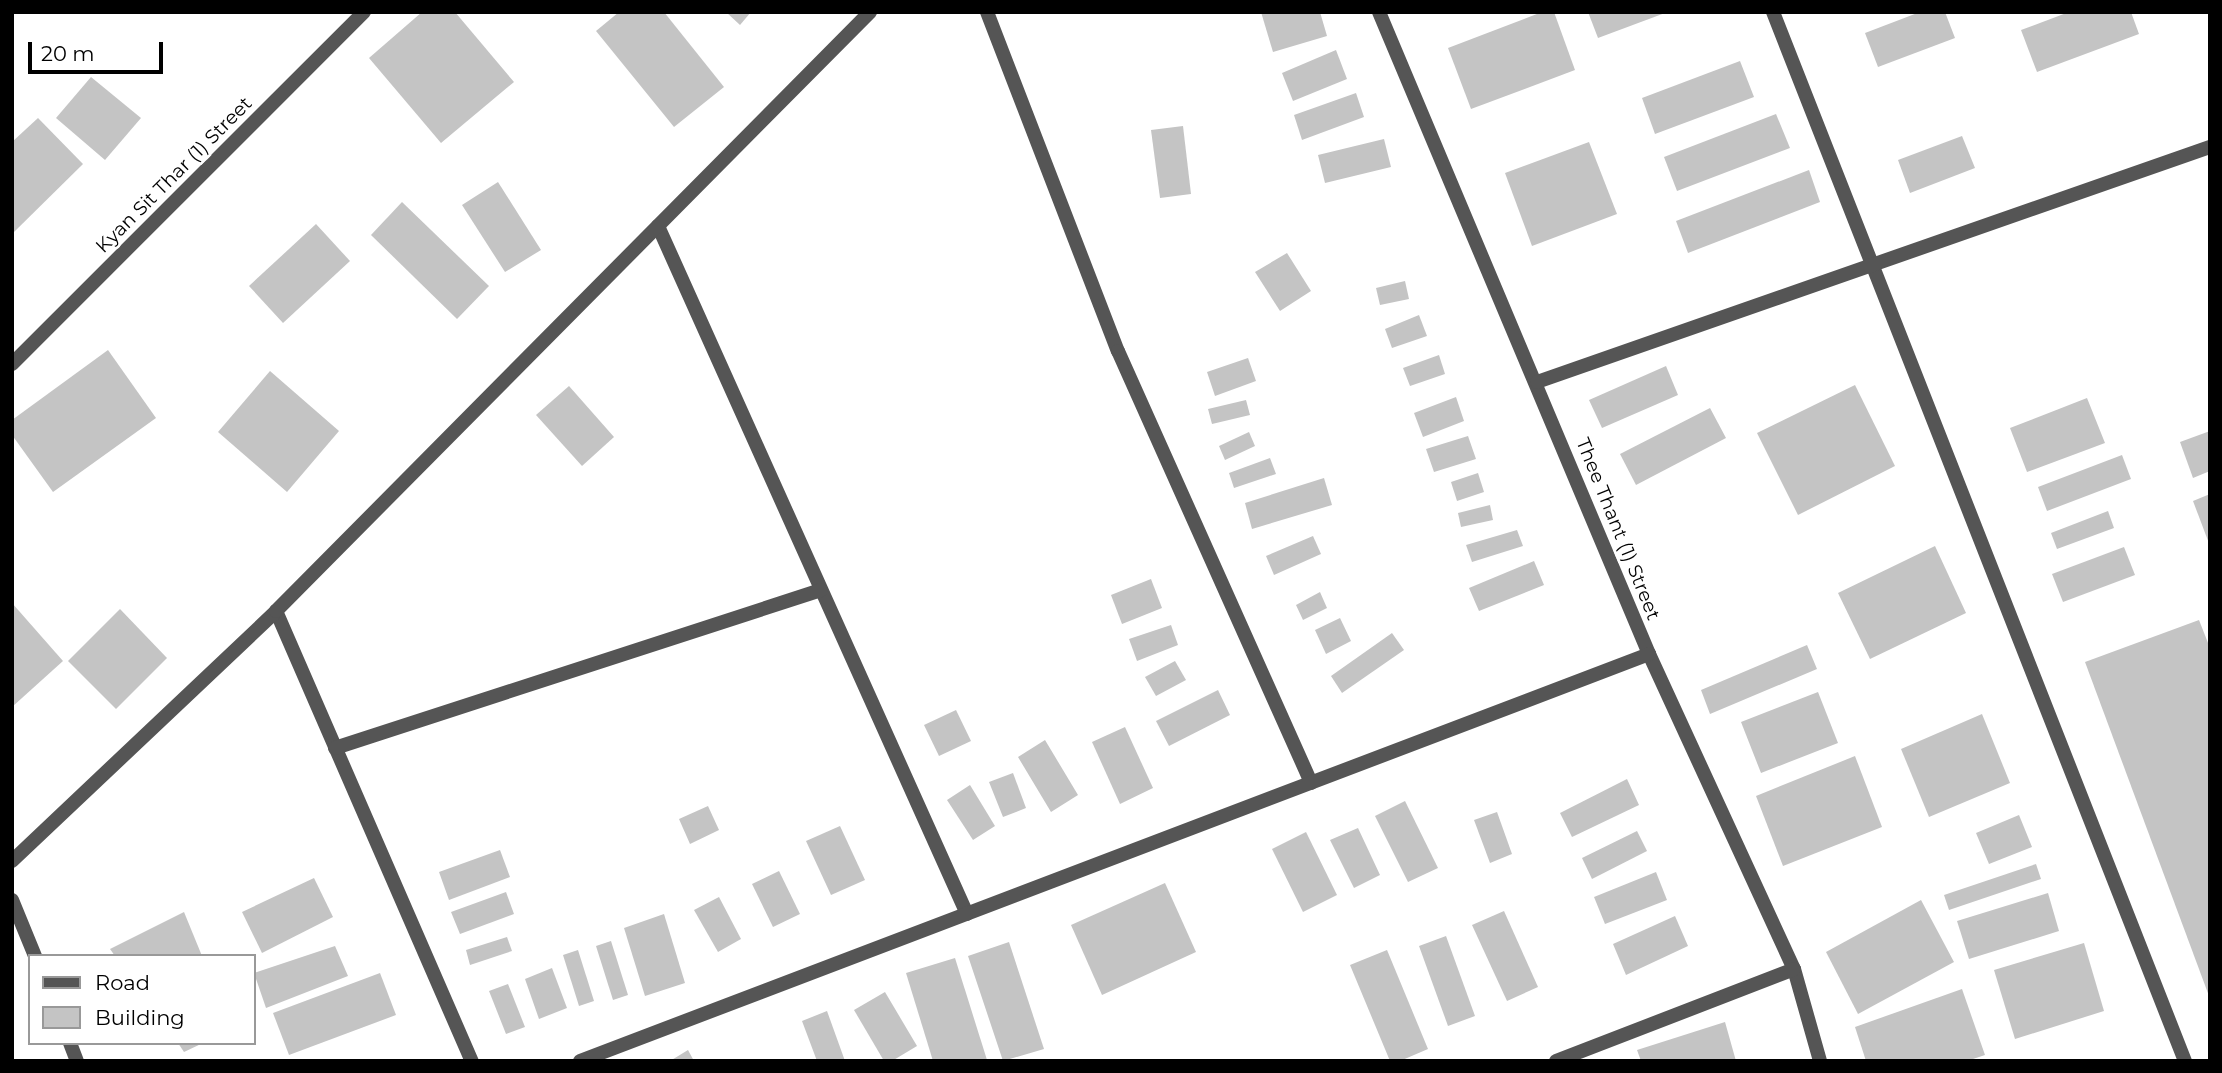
<!DOCTYPE html>
<style>
body{margin:0}
#map{position:relative;width:2222px;height:1073px;overflow:hidden;background:#fff;font-family:Montserrat,sans-serif}
div>[style]{position:absolute}
.building>*{inset:0;background:#c4c4c4}
.minor>*{height:14px;margin:-7px;padding:0 7px;transform-origin:7px;border-radius:7px;background:#555}
span{translate:-50% -50%;white-space:nowrap;text-align:center;line-height:1.15;-webkit-text-stroke:5px #fff;paint-order:stroke}
.street-label{font-size:19px;color:#000}
.frame{position:absolute;inset:0;border:14px solid #000;pointer-events:none}
.legend{position:absolute;left:28px;top:954px;width:228px;height:91px;box-sizing:border-box;background:#fff;border:2px solid #999;margin:0;padding:9px 12px;list-style:none;font-size:21px;color:#000}
.legend li{display:flex;align-items:center;gap:14px;height:35px}
.legend b{width:35px;border:2px solid #999}
.scale{position:absolute;left:28px;top:42px;width:135px;height:32px;box-sizing:border-box;border:4px solid #000;border-top:0;padding-left:9px;font-size:21px;line-height:24px;white-space:nowrap;color:#000;-webkit-text-stroke:5px #fff;paint-order:stroke}
</style>
<div id="map">
<div class="building">
<div style="clip-path:polygon(422px 12px,455px 12px,514px 82px,441px 143px,369px 58px)"></div>
<div style="clip-path:polygon(619px 12px,664px 12px,724px 87px,674px 127px,596px 31px)"></div>
<div style="clip-path:polygon(726px 12px,751px 12px,740px 25px)"></div>
<div style="clip-path:polygon(1261px 12px,1320px 12px,1327px 36px,1273px 52px)"></div>
<div style="clip-path:polygon(1542px 12px,1554px 12px,1575px 70px,1471px 109px,1448px 48px)"></div>
<div style="clip-path:polygon(1588px 12px,1665px 12px,1665px 13px,1598px 38px)"></div>
<div style="clip-path:polygon(1920px 12px,1945px 12px,1955px 38px,1878px 67px,1865px 33px)"></div>
<div style="clip-path:polygon(2069px 12px,2131px 12px,2139px 34px,2037px 72px,2021px 30px)"></div>
<div style="clip-path:polygon(1336px 50px,1347px 79px,1293px 101px,1282px 73px)"></div>
<div style="clip-path:polygon(1740px 61px,1754px 97px,1655px 134px,1642px 98px)"></div>
<div style="clip-path:polygon(91px 77px,141px 118px,105px 160px,56px 118px)"></div>
<div style="clip-path:polygon(1356px 93px,1364px 117px,1302px 140px,1294px 115px)"></div>
<div style="clip-path:polygon(1776px 114px,1790px 148px,1677px 191px,1664px 157px)"></div>
<div style="clip-path:polygon(38px 118px,83px 164px,12px 234px,12px 142px)"></div>
<div style="clip-path:polygon(1183px 126px,1191px 194px,1160px 198px,1151px 130px)"></div>
<div style="clip-path:polygon(1962px 136px,1975px 168px,1910px 193px,1898px 160px)"></div>
<div style="clip-path:polygon(1384px 139px,1391px 167px,1325px 183px,1318px 155px)"></div>
<div style="clip-path:polygon(1589px 142px,1617px 214px,1532px 246px,1505px 173px)"></div>
<div style="clip-path:polygon(1809px 170px,1820px 202px,1688px 253px,1676px 221px)"></div>
<div style="clip-path:polygon(498px 182px,541px 250px,505px 272px,462px 205px)"></div>
<div style="clip-path:polygon(402px 202px,489px 286px,457px 319px,371px 235px)"></div>
<div style="clip-path:polygon(316px 224px,350px 261px,283px 323px,249px 286px)"></div>
<div style="clip-path:polygon(1287px 253px,1311px 291px,1280px 311px,1255px 272px)"></div>
<div style="clip-path:polygon(1405px 281px,1409px 299px,1380px 305px,1376px 288px)"></div>
<div style="clip-path:polygon(1419px 315px,1427px 336px,1392px 348px,1385px 329px)"></div>
<div style="clip-path:polygon(108px 350px,156px 418px,53px 492px,12px 435px,12px 420px)"></div>
<div style="clip-path:polygon(1439px 355px,1445px 374px,1410px 386px,1403px 368px)"></div>
<div style="clip-path:polygon(1248px 358px,1256px 381px,1215px 396px,1207px 372px)"></div>
<div style="clip-path:polygon(1666px 366px,1678px 395px,1602px 428px,1589px 400px)"></div>
<div style="clip-path:polygon(270px 371px,339px 431px,287px 492px,218px 432px)"></div>
<div style="clip-path:polygon(1855px 385px,1895px 466px,1798px 515px,1757px 433px)"></div>
<div style="clip-path:polygon(569px 386px,614px 437px,582px 466px,536px 415px)"></div>
<div style="clip-path:polygon(1456px 397px,1464px 421px,1423px 437px,1414px 413px)"></div>
<div style="clip-path:polygon(2087px 398px,2105px 443px,2027px 472px,2010px 428px)"></div>
<div style="clip-path:polygon(1246px 400px,1250px 415px,1212px 424px,1208px 409px)"></div>
<div style="clip-path:polygon(1710px 408px,1726px 438px,1636px 485px,1620px 454px)"></div>
<div style="clip-path:polygon(2210px 431px,2210px 471px,2193px 478px,2180px 442px)"></div>
<div style="clip-path:polygon(1249px 432px,1255px 446px,1225px 460px,1219px 446px)"></div>
<div style="clip-path:polygon(1468px 436px,1476px 459px,1434px 472px,1426px 449px)"></div>
<div style="clip-path:polygon(2122px 455px,2131px 479px,2047px 511px,2038px 487px)"></div>
<div style="clip-path:polygon(1270px 458px,1276px 474px,1234px 488px,1229px 473px)"></div>
<div style="clip-path:polygon(1478px 473px,1484px 492px,1457px 501px,1451px 482px)"></div>
<div style="clip-path:polygon(1324px 478px,1332px 505px,1252px 529px,1245px 503px)"></div>
<div style="clip-path:polygon(2210px 494px,2210px 546px,2193px 501px)"></div>
<div style="clip-path:polygon(1490px 505px,1493px 520px,1461px 527px,1458px 513px)"></div>
<div style="clip-path:polygon(2108px 511px,2114px 528px,2057px 549px,2051px 533px)"></div>
<div style="clip-path:polygon(1517px 530px,1523px 546px,1472px 562px,1466px 545px)"></div>
<div style="clip-path:polygon(1313px 536px,1321px 554px,1274px 575px,1266px 556px)"></div>
<div style="clip-path:polygon(1935px 546px,1966px 613px,1870px 659px,1838px 593px)"></div>
<div style="clip-path:polygon(2124px 547px,2135px 575px,2063px 602px,2052px 574px)"></div>
<div style="clip-path:polygon(1534px 561px,1544px 585px,1479px 611px,1469px 588px)"></div>
<div style="clip-path:polygon(1151px 579px,1162px 608px,1122px 624px,1111px 595px)"></div>
<div style="clip-path:polygon(1320px 592px,1327px 608px,1303px 620px,1296px 605px)"></div>
<div style="clip-path:polygon(12px 603px,63px 661px,12px 707px)"></div>
<div style="clip-path:polygon(120px 609px,167px 658px,116px 709px,68px 661px)"></div>
<div style="clip-path:polygon(1340px 618px,1351px 641px,1326px 654px,1315px 630px)"></div>
<div style="clip-path:polygon(2199px 620px,2210px 648px,2209px 996px,2085px 662px)"></div>
<div style="clip-path:polygon(1171px 625px,1178px 645px,1137px 661px,1129px 639px)"></div>
<div style="clip-path:polygon(1392px 633px,1404px 650px,1342px 693px,1331px 676px)"></div>
<div style="clip-path:polygon(1807px 645px,1817px 669px,1710px 714px,1701px 690px)"></div>
<div style="clip-path:polygon(1175px 661px,1186px 680px,1156px 696px,1145px 677px)"></div>
<div style="clip-path:polygon(1218px 690px,1230px 715px,1169px 746px,1156px 721px)"></div>
<div style="clip-path:polygon(1818px 692px,1838px 743px,1761px 773px,1741px 722px)"></div>
<div style="clip-path:polygon(956px 710px,971px 741px,939px 756px,924px 725px)"></div>
<div style="clip-path:polygon(1982px 714px,2010px 783px,1929px 817px,1901px 749px)"></div>
<div style="clip-path:polygon(1125px 727px,1153px 788px,1120px 804px,1092px 742px)"></div>
<div style="clip-path:polygon(1045px 740px,1078px 795px,1051px 812px,1018px 757px)"></div>
<div style="clip-path:polygon(1855px 756px,1882px 827px,1783px 866px,1756px 796px)"></div>
<div style="clip-path:polygon(1013px 773px,1026px 808px,1003px 817px,989px 782px)"></div>
<div style="clip-path:polygon(1627px 779px,1639px 805px,1572px 837px,1560px 813px)"></div>
<div style="clip-path:polygon(970px 785px,995px 826px,973px 840px,947px 800px)"></div>
<div style="clip-path:polygon(1405px 801px,1438px 868px,1408px 882px,1375px 816px)"></div>
<div style="clip-path:polygon(708px 806px,719px 830px,690px 844px,679px 819px)"></div>
<div style="clip-path:polygon(1497px 812px,1512px 854px,1490px 863px,1474px 820px)"></div>
<div style="clip-path:polygon(2019px 815px,2032px 847px,1989px 864px,1976px 833px)"></div>
<div style="clip-path:polygon(840px 826px,865px 880px,831px 895px,806px 841px)"></div>
<div style="clip-path:polygon(1358px 828px,1380px 875px,1354px 888px,1330px 840px)"></div>
<div style="clip-path:polygon(1637px 831px,1647px 851px,1592px 879px,1582px 858px)"></div>
<div style="clip-path:polygon(1306px 832px,1337px 895px,1303px 912px,1272px 849px)"></div>
<div style="clip-path:polygon(500px 850px,510px 877px,449px 900px,439px 872px)"></div>
<div style="clip-path:polygon(2036px 864px,2041px 879px,1949px 910px,1944px 895px)"></div>
<div style="clip-path:polygon(779px 871px,800px 914px,773px 927px,752px 884px)"></div>
<div style="clip-path:polygon(1656px 872px,1667px 900px,1605px 924px,1594px 897px)"></div>
<div style="clip-path:polygon(314px 878px,333px 917px,262px 953px,242px 912px)"></div>
<div style="clip-path:polygon(1165px 883px,1196px 952px,1102px 995px,1071px 925px)"></div>
<div style="clip-path:polygon(506px 892px,514px 914px,460px 934px,451px 912px)"></div>
<div style="clip-path:polygon(2048px 893px,2059px 931px,1969px 959px,1957px 921px)"></div>
<div style="clip-path:polygon(719px 897px,741px 939px,718px 952px,694px 910px)"></div>
<div style="clip-path:polygon(1921px 900px,1954px 962px,1858px 1014px,1826px 952px)"></div>
<div style="clip-path:polygon(1504px 911px,1538px 987px,1507px 1001px,1472px 925px)"></div>
<div style="clip-path:polygon(184px 912px,202px 956px,115px 956px,110px 949px)"></div>
<div style="clip-path:polygon(664px 914px,685px 983px,645px 996px,624px 928px)"></div>
<div style="clip-path:polygon(1675px 916px,1688px 946px,1626px 975px,1613px 944px)"></div>
<div style="clip-path:polygon(1446px 936px,1475px 1016px,1448px 1026px,1419px 946px)"></div>
<div style="clip-path:polygon(507px 937px,512px 951px,470px 965px,466px 950px)"></div>
<div style="clip-path:polygon(611px 941px,628px 995px,613px 1000px,596px 946px)"></div>
<div style="clip-path:polygon(1009px 942px,1044px 1049px,1003px 1061px,968px 956px)"></div>
<div style="clip-path:polygon(2084px 943px,2104px 1011px,2015px 1039px,1994px 970px)"></div>
<div style="clip-path:polygon(335px 946px,348px 976px,266px 1008px,254px 973px)"></div>
<div style="clip-path:polygon(578px 950px,594px 1001px,579px 1006px,563px 955px)"></div>
<div style="clip-path:polygon(1387px 950px,1428px 1049px,1400px 1061px,1390px 1061px,1350px 965px)"></div>
<div style="clip-path:polygon(955px 958px,987px 1060px,983px 1061px,933px 1061px,906px 973px)"></div>
<div style="clip-path:polygon(552px 968px,567px 1008px,539px 1019px,525px 979px)"></div>
<div style="clip-path:polygon(380px 973px,396px 1015px,289px 1055px,273px 1013px)"></div>
<div style="clip-path:polygon(508px 984px,525px 1027px,506px 1034px,489px 991px)"></div>
<div style="clip-path:polygon(1962px 989px,1985px 1055px,1967px 1061px,1866px 1061px,1855px 1027px)"></div>
<div style="clip-path:polygon(885px 992px,917px 1046px,892px 1061px,884px 1061px,854px 1010px)"></div>
<div style="clip-path:polygon(827px 1011px,845px 1061px,817px 1061px,802px 1021px)"></div>
<div style="clip-path:polygon(1725px 1022px,1736px 1061px,1641px 1061px,1637px 1050px)"></div>
<div style="clip-path:polygon(178px 1043px,203px 1043px,184px 1052px)"></div>
<div style="clip-path:polygon(688px 1050px,694px 1061px,670px 1061px)"></div>
</div>
<div class="minor">
<div style="left:987px;top:12px;width:363px;rotate:68.9deg"></div>
<div style="left:1118px;top:351px;width:473px;rotate:65.9deg"></div>
<div style="left:1379px;top:12px;width:696px;rotate:67.19deg"></div>
<div style="left:1649px;top:654px;width:347px;rotate:65.3deg"></div>
<div style="left:1794px;top:969px;width:96px;rotate:74.2deg"></div>
<div style="left:1773px;top:12px;width:1127px;rotate:68.56deg"></div>
<div style="left:658px;top:226px;width:754px;rotate:65.81deg"></div>
<div style="left:12px;top:364px;width:498px;rotate:-45deg"></div>
<div style="left:1537px;top:382px;width:713px;rotate:-19.25deg"></div>
<div style="left:276px;top:611px;width:491px;rotate:66.5deg"></div>
<div style="left:335px;top:748px;width:511px;rotate:-18.01deg"></div>
<div style="left:12px;top:861px;width:364px;rotate:-43.4deg"></div>
<div style="left:276px;top:611px;width:844px;rotate:-45.24deg"></div>
<div style="left:12px;top:900px;width:61px;rotate:67.7deg"></div>
<div style="left:70px;top:1043px;width:19px;rotate:69deg"></div>
<div style="left:580px;top:1061px;width:1144px;rotate:-20.84deg"></div>
<div style="left:1556px;top:1061px;width:255px;rotate:-21.1deg"></div>
</div>
<div class="street-label">
<span style="left:174px;top:175px;rotate:-45deg">Kyan Sit Thar (1) Street</span>
<span style="left:1618px;top:529px;rotate:68deg">Thee Thant (1) Street</span>
</div>
<div class="frame"></div>
<ul class="legend">
<li><b style="height:9px;background:#555"></b>Road</li>
<li><b style="height:19px;background:#c4c4c4"></b>Building</li>
</ul>
<div class="scale">20 m</div>
</div>
